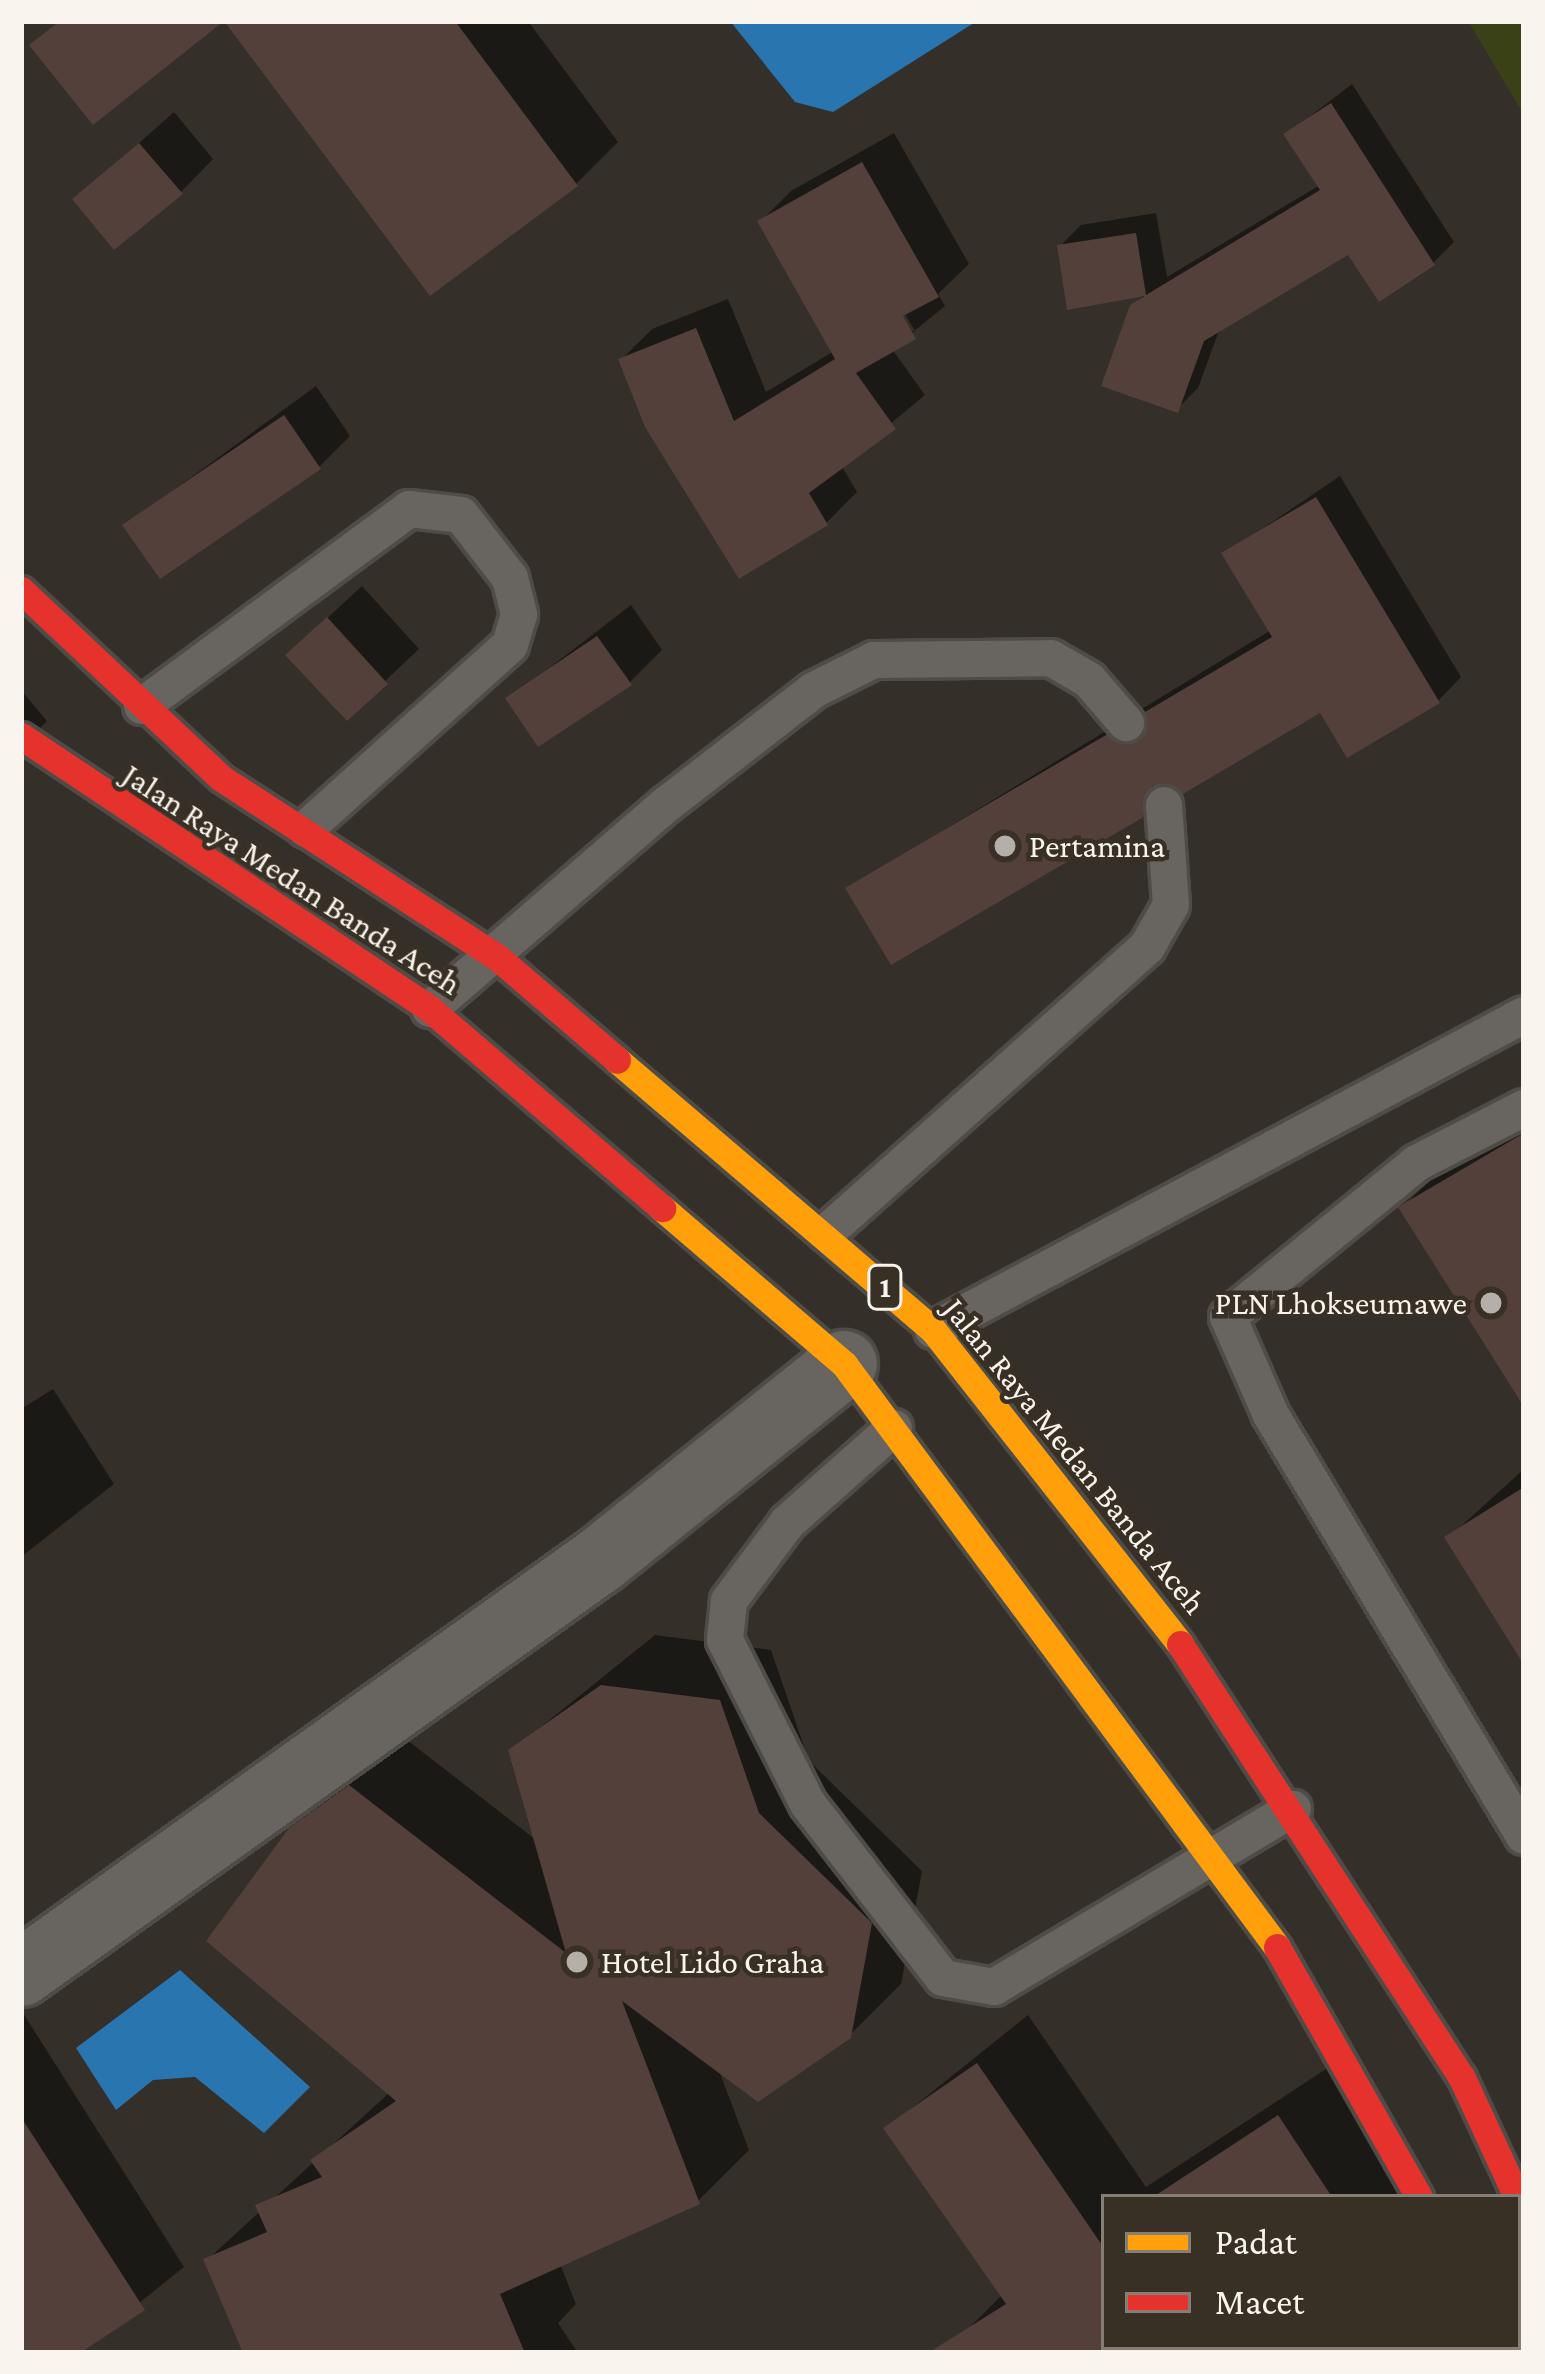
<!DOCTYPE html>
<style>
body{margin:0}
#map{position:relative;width:1545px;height:2374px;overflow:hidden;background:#342f29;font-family:"Crimson Pro",serif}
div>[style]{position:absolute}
.green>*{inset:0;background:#3a4116}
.water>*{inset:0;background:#2975b0}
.shadow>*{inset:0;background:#0007}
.building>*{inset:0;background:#54403b}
.roads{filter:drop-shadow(3px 0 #4f4c47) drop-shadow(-3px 0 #4f4c47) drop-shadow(0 3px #4f4c47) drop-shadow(0 -3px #4f4c47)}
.lane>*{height:36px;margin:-18px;padding:0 18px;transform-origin:18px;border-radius:18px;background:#686560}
.street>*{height:66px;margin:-33px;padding:0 33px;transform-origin:33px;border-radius:33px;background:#686560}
.slow>*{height:27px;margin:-13.5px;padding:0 13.5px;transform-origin:13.5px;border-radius:13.5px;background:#ff9f0a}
.jam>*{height:27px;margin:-13.5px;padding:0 13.5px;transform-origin:13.5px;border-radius:13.5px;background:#e5322d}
.dots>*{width:33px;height:33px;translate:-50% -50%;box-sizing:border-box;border:6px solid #383025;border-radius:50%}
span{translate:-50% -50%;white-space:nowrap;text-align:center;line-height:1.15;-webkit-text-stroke:9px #383025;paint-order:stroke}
.shield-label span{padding:3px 9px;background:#383025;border:3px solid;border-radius:9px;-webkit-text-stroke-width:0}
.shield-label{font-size:30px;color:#f9f4ed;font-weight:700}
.poi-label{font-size:33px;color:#f9f4ed}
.left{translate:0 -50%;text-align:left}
.right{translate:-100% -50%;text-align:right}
.street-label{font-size:33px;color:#f9f4ed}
.frame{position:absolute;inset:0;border:24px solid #f9f4ed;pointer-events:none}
.legend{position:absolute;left:1101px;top:2194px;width:420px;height:156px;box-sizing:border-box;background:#383025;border:3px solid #857e75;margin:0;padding:15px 21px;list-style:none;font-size:36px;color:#f9f4ed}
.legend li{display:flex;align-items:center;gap:24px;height:60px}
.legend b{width:60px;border:3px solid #857e75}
</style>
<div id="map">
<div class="green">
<div style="clip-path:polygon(1468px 21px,1524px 21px,1524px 115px)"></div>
</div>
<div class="water">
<div style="clip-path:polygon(730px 21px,977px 21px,833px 112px,795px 102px)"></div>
<div style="clip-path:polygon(180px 1970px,310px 2087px,264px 2133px,195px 2077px,153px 2080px,116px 2110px,76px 2048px)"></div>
</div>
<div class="shadow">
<div style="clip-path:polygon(227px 21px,528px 21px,618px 142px,576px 184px)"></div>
<div style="clip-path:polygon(1352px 84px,1454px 242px,1433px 263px,1349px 251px,1220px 328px,1198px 388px,1177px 409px,1132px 307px,1146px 293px,1069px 306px,1060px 246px,1081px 225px,1156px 213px,1167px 277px,1320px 185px,1287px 134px)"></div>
<div style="clip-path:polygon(174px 112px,213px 159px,181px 192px,76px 199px)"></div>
<div style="clip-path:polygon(evenodd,894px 133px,969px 264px,938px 294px,945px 306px,892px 349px,925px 395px,841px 465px,857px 492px,826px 523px,621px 360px,652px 329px,728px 299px,766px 392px,834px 351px,760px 222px,791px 191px,894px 133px,898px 302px,915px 331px,908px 331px,898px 302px)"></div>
<div style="clip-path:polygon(316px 386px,350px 436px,319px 467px,126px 525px)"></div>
<div style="clip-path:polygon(1340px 476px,1461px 677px,1438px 701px,1321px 709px,1165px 791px,1140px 815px,849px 888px,1271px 630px,1225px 554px)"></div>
<div style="clip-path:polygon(362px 586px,419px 649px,347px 717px,322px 623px)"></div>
<div style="clip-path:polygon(631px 605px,662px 650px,630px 682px,509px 699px)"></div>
<div style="clip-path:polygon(21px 690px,47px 721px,21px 747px)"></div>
<div style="clip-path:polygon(1524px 1112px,1524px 1402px,1402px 1208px,1459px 1151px)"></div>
<div style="clip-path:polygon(53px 1389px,114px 1484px,21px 1557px,21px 1409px)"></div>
<div style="clip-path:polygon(1524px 1469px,1524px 1660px,1448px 1538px)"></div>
<div style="clip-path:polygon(655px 1635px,771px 1650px,809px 1761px,922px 1871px,901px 1984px,849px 2036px,718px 2068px,749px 2150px,698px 2201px,560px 2264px,576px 2304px,558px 2323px,578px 2353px,246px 2353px,207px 2260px,390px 2092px,291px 1830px,402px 1736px,536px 1840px,511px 1751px)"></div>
<div style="clip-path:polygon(23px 2013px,184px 2267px,77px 2353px,21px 2353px)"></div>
<div style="clip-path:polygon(1028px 2015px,1146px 2187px,1329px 2067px,1415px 2197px,1104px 2197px,1104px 2347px,1519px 2353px,977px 2353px,964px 2333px,1003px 2294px,887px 2128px)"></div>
</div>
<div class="building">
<div style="clip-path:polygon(60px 21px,224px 21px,93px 125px,29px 45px)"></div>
<div style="clip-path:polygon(224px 21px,455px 21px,578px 186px,430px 296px)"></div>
<div style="clip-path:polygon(1331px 103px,1435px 265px,1379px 302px,1348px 255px,1204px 341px,1178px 413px,1101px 386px,1130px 305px,1145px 296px,1067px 310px,1057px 245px,1136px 233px,1146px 295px,1320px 190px,1283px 134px)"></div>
<div style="clip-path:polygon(139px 143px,183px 194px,114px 250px,72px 199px)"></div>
<div style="clip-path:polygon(862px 162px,939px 297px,903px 316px,916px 339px,856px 373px,896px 429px,809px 493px,828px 525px,739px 579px,645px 427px,618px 359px,696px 328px,734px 421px,835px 359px,757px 221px)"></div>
<div style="clip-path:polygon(284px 415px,321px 469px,160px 579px,122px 525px)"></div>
<div style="clip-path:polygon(1316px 497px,1440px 703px,1347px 758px,1320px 713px,1183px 794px,1152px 786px,1142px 818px,891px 965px,845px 888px,1106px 735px,1140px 741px,1145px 712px,1272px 637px,1221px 553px)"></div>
<div style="clip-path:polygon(327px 617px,388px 684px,347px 721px,285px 655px)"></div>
<div style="clip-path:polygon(597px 636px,632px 685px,538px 747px,505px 698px)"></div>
<div style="clip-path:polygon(1524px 1133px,1524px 1407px,1398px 1207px)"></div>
<div style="clip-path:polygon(1524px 1487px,1524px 1665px,1444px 1537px)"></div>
<div style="clip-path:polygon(601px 1685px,720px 1700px,759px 1813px,872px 1923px,851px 2038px,758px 2102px,622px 2001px,700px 2204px,500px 2294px,525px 2353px,243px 2353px,203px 2259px,267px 2232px,255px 2205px,322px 2177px,310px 2160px,396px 2101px,206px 1941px,289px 1828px,349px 1785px,566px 1953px,508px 1750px)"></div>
<div style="clip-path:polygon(977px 2063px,1104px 2248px,1104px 2353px,928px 2353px,1006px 2304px,883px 2128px)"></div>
<div style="clip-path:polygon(1278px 2115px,1332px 2197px,1153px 2197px)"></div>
<div style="clip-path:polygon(21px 2117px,145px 2310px,80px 2353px,21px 2353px)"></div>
</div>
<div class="roads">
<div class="lane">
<div style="left:142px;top:706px;width:332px;rotate:-36.4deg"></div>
<div style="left:409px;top:509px;width:52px;rotate:6.6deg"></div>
<div style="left:461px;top:515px;width:80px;rotate:52.1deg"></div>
<div style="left:510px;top:578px;width:38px;rotate:76deg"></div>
<div style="left:519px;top:615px;width:31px;rotate:107deg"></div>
<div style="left:510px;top:645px;width:275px;rotate:138deg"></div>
<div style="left:430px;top:1009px;width:313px;rotate:-40.9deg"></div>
<div style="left:667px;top:804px;width:186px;rotate:-37.8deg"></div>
<div style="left:814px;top:690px;width:67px;rotate:-26.6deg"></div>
<div style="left:874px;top:660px;width:177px;rotate:-0.6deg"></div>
<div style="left:1051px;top:658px;width:44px;rotate:30.1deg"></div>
<div style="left:1089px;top:680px;width:57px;rotate:49.3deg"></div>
<div style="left:1524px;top:1108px;width:120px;rotate:152.8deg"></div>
<div style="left:1417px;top:1163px;width:244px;rotate:140.8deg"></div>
<div style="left:1228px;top:1317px;width:107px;rotate:66.3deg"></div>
<div style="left:1271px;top:1415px;width:491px;rotate:59deg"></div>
<div style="left:826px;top:1233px;width:430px;rotate:-41.7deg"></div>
<div style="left:1147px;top:947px;width:48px;rotate:-60.3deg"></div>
<div style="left:1171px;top:905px;width:100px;rotate:-94deg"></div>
<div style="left:933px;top:1330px;width:670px;rotate:-28.06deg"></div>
<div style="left:894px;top:1428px;width:142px;rotate:138.4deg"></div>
<div style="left:788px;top:1522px;width:99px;rotate:126.8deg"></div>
<div style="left:729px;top:1601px;width:39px;rotate:96deg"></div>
<div style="left:725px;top:1640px;width:184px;rotate:63.2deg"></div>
<div style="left:808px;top:1804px;width:220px;rotate:52.2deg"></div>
<div style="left:943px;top:1978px;width:52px;rotate:10deg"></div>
<div style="left:994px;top:1987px;width:348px;rotate:-30.8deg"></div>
</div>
<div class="street">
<div style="left:21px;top:1973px;width:711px;rotate:-35.5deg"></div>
<div style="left:600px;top:1560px;width:313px;rotate:-38.8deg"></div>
</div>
<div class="slow">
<div style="left:617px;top:1060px;width:416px;rotate:40.5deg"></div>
<div style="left:933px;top:1330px;width:400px;rotate:51.8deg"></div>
<div style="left:662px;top:1208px;width:240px;rotate:40.6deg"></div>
<div style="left:844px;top:1364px;width:726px;rotate:53.4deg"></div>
<div style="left:1496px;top:2347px;width:7px;rotate:63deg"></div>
</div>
<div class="jam">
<div style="left:21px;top:590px;width:274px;rotate:43.2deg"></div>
<div style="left:221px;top:778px;width:329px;rotate:33deg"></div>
<div style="left:497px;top:957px;width:158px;rotate:40.6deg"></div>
<div style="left:21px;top:736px;width:492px;rotate:33.7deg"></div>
<div style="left:430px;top:1009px;width:306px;rotate:40.6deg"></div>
<div style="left:1180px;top:1644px;width:518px;rotate:56.99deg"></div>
<div style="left:1462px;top:2078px;width:131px;rotate:65.2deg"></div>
<div style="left:1277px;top:1947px;width:288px;rotate:60.4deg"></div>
</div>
</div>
<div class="dots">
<div style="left:1005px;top:846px;background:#b4afa8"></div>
<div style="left:1491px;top:1303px;background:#b4afa8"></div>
<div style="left:577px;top:1962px;background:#b4afa8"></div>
</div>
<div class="shield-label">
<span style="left:885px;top:1287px">1</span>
</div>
<div class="poi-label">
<span class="left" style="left:1029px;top:846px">Pertamina</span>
<span class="right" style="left:1467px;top:1303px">PLN Lhokseumawe</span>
<span class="left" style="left:601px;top:1962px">Hotel Lido Graha</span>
</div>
<div class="street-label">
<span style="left:292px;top:879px;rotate:33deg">Jalan Raya Medan Banda Aceh</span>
<span style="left:1075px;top:1456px;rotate:51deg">Jalan Raya Medan Banda Aceh</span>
</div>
<div class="frame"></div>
<ul class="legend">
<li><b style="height:15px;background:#ff9f0a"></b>Padat</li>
<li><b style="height:15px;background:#e5322d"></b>Macet</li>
</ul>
</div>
